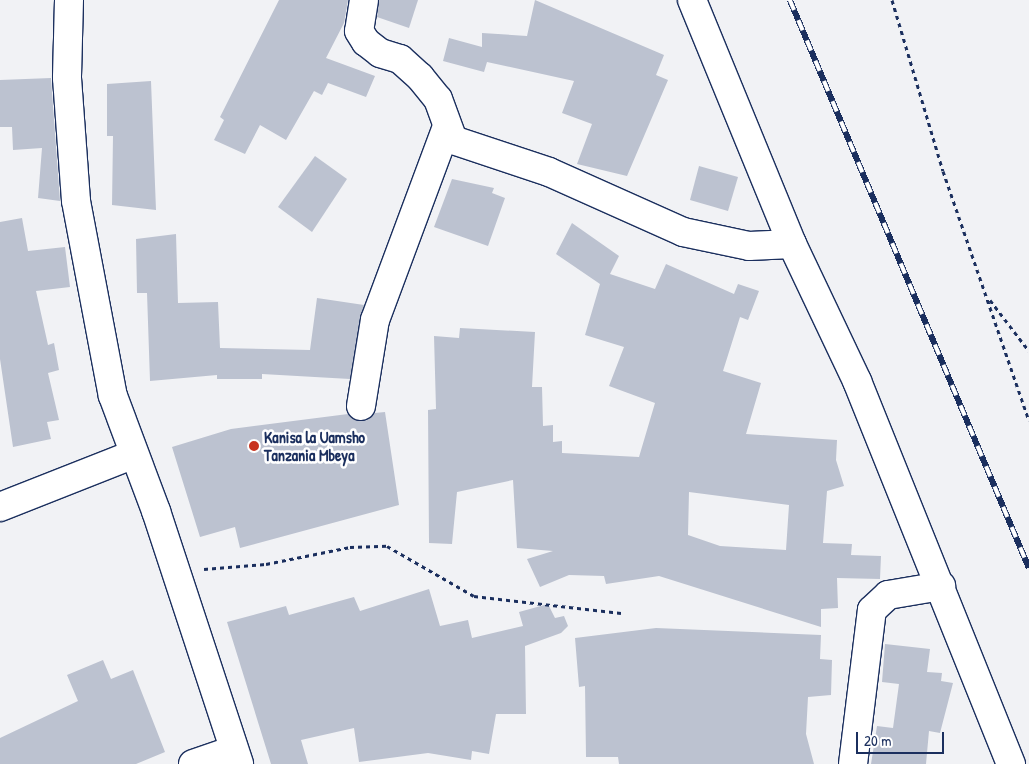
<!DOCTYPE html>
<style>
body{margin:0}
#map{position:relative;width:1029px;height:764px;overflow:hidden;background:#f1f2f5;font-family:"Patrick Hand",sans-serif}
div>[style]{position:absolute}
.building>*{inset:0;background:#bcc2d0}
.path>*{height:3px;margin-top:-1.5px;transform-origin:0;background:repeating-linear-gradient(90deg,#1b2f5e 0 4px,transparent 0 8px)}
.roads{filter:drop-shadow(1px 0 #1b2f5e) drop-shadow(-1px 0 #1b2f5e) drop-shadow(0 1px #1b2f5e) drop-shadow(0 -1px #1b2f5e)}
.minor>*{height:28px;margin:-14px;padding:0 14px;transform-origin:14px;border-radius:14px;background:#fff}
.rail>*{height:5.5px;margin-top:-2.75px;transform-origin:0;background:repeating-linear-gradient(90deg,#fff 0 11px,#1b2f5e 0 22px);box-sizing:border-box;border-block:1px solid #1b2f5e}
.dots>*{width:14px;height:14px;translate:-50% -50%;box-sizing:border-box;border:2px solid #fff;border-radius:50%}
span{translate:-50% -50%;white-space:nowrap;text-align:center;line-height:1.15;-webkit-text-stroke:5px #fff;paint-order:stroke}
.poi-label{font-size:16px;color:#1b2f5e;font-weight:700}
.left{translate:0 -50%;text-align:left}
.scale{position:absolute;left:856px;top:732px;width:88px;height:22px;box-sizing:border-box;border:2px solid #1b2f5e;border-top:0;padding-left:6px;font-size:15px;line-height:18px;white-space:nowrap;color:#1b2f5e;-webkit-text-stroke:4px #fff;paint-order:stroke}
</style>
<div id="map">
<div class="building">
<div style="clip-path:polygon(279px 0,348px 0,344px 23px,326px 58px,375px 76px,366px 97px,328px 83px,322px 95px,314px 91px,286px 140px,260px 125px,245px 154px,214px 140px,224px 120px,220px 117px)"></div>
<div style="clip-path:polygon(379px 0,418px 0,409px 28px,377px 17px)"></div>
<div style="clip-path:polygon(535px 0,664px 55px,656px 75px,668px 80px,627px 176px,577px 164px,592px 124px,562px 113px,574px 81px,487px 62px,484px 72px,443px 61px,449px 38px,482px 47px,482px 33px,527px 36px)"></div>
<div style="clip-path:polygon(51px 78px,51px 79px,60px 201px,38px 198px,42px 148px,13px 150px,12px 127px,0 127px,0 80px)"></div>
<div style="clip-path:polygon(151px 81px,156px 210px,112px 205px,113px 136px,107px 136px,107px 84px)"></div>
<div style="clip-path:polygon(315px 156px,347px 179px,312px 232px,278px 207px)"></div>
<div style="clip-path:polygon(699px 166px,738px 177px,728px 211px,690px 200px)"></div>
<div style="clip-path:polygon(452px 179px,494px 188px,492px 193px,505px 198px,488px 246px,434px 227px)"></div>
<div style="clip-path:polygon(22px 218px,28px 251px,65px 247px,70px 287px,36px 291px,48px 345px,54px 343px,59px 370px,48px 373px,59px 420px,47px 422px,51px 439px,13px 447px,0 359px,0 222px)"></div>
<div style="clip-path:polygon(evenodd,572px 223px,619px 256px,610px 274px,655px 289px,666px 264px,734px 294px,738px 284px,759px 291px,748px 320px,740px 317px,723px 371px,761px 383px,746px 434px,837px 440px,836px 460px,844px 486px,827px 491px,823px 543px,852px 544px,851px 555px,881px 556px,880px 579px,837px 578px,838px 608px,821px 609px,821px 627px,659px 576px,606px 584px,604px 576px,569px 575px,540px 587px,527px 559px,553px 551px,517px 548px,513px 480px,457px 492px,452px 544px,429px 543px,428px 410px,436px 409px,434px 336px,459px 338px,460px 328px,535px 332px,532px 387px,542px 387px,543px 426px,553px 425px,553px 442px,562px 441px,562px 453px,639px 457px,655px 403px,609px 386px,624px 347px,585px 335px,600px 284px,556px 254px,572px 223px,689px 492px,789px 505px,786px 550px,720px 546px,688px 535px,689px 492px)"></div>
<div style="clip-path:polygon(176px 234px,178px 303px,218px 302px,220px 348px,310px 350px,317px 298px,364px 305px,350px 379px,262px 374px,262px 379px,217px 379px,217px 375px,150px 381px,147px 293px,137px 293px,136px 239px)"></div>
<div style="clip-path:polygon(385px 412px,399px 505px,240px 548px,235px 527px,200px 537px,172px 447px,231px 429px,348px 414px,366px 421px,375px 413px)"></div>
<div style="clip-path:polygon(429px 589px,440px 626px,468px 620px,472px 638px,523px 626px,519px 612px,548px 604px,555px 618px,564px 616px,568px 626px,561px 633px,525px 646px,526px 714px,496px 714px,489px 754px,472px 751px,471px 760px,428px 753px,359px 762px,354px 728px,301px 740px,308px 764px,271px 764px,227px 622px,286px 606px,289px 615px,354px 597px,360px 611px)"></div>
<div style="clip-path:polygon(656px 628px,821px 635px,820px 659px,832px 660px,831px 695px,808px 697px,806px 734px,814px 764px,619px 764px,618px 757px,586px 757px,585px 686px,579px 687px,575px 638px)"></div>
<div style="clip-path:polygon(885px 644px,930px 649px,927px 672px,942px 673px,941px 681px,953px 683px,940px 733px,929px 731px,926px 764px,871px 764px,877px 726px,893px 728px,899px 684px,882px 682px)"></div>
<div style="clip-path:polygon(103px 660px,111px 679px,133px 670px,165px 752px,136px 764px,0 764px,0 738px,78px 701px,67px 675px)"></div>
</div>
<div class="path">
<div style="left:892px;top:0;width:178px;rotate:73.4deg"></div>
<div style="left:943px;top:171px;width:264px;rotate:71deg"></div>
<div style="left:990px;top:300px;width:64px;rotate:52.6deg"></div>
<div style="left:204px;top:569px;width:62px;rotate:-4.6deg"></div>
<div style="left:266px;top:564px;width:86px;rotate:-11.4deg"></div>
<div style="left:350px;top:547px;width:37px;rotate:-2deg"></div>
<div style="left:387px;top:546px;width:100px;rotate:29.9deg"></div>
<div style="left:474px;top:596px;width:148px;rotate:6.6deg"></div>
</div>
<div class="roads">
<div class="minor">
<div style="left:69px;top:0;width:78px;rotate:91.5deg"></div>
<div style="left:67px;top:78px;width:123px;rotate:85.8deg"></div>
<div style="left:76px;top:201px;width:198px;rotate:79.3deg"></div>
<div style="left:113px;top:396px;width:123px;rotate:69.5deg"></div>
<div style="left:156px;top:511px;width:266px;rotate:71.8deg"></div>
<div style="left:364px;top:0;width:31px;rotate:99deg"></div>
<div style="left:359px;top:31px;width:13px;rotate:58deg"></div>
<div style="left:366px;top:42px;width:18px;rotate:38deg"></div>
<div style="left:380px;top:53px;width:21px;rotate:17deg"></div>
<div style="left:400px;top:59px;width:27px;rotate:42deg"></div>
<div style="left:420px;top:77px;width:28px;rotate:51deg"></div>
<div style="left:438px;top:99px;width:44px;rotate:69.9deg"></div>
<div style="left:453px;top:140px;width:101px;rotate:18.4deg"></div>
<div style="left:549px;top:172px;width:147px;rotate:24.1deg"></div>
<div style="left:683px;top:232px;width:67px;rotate:12deg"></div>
<div style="left:749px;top:246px;width:43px;rotate:-2.7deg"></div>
<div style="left:692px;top:0;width:264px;rotate:67.7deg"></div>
<div style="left:792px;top:244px;width:152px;rotate:64.6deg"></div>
<div style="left:857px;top:381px;width:413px;rotate:68.1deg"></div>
<div style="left:361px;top:406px;width:87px;rotate:-80.8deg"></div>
<div style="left:375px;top:320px;width:204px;rotate:-69.6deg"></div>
<div style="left:0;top:507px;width:142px;rotate:-21.5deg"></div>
<div style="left:193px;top:764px;width:43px;rotate:-18.9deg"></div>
<div style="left:853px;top:764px;width:155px;rotate:-83deg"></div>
<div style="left:872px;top:610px;width:22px;rotate:-43deg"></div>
<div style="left:888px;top:595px;width:54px;rotate:-9.6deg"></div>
</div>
</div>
<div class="rail">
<div style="left:790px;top:0;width:616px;rotate:67.18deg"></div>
</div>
<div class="dots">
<div style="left:254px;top:446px;background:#c8321e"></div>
</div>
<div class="poi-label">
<span class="left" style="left:264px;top:446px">Kanisa la Uamsho<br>Tanzania Mbeya</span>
</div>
<div class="scale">20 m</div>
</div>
